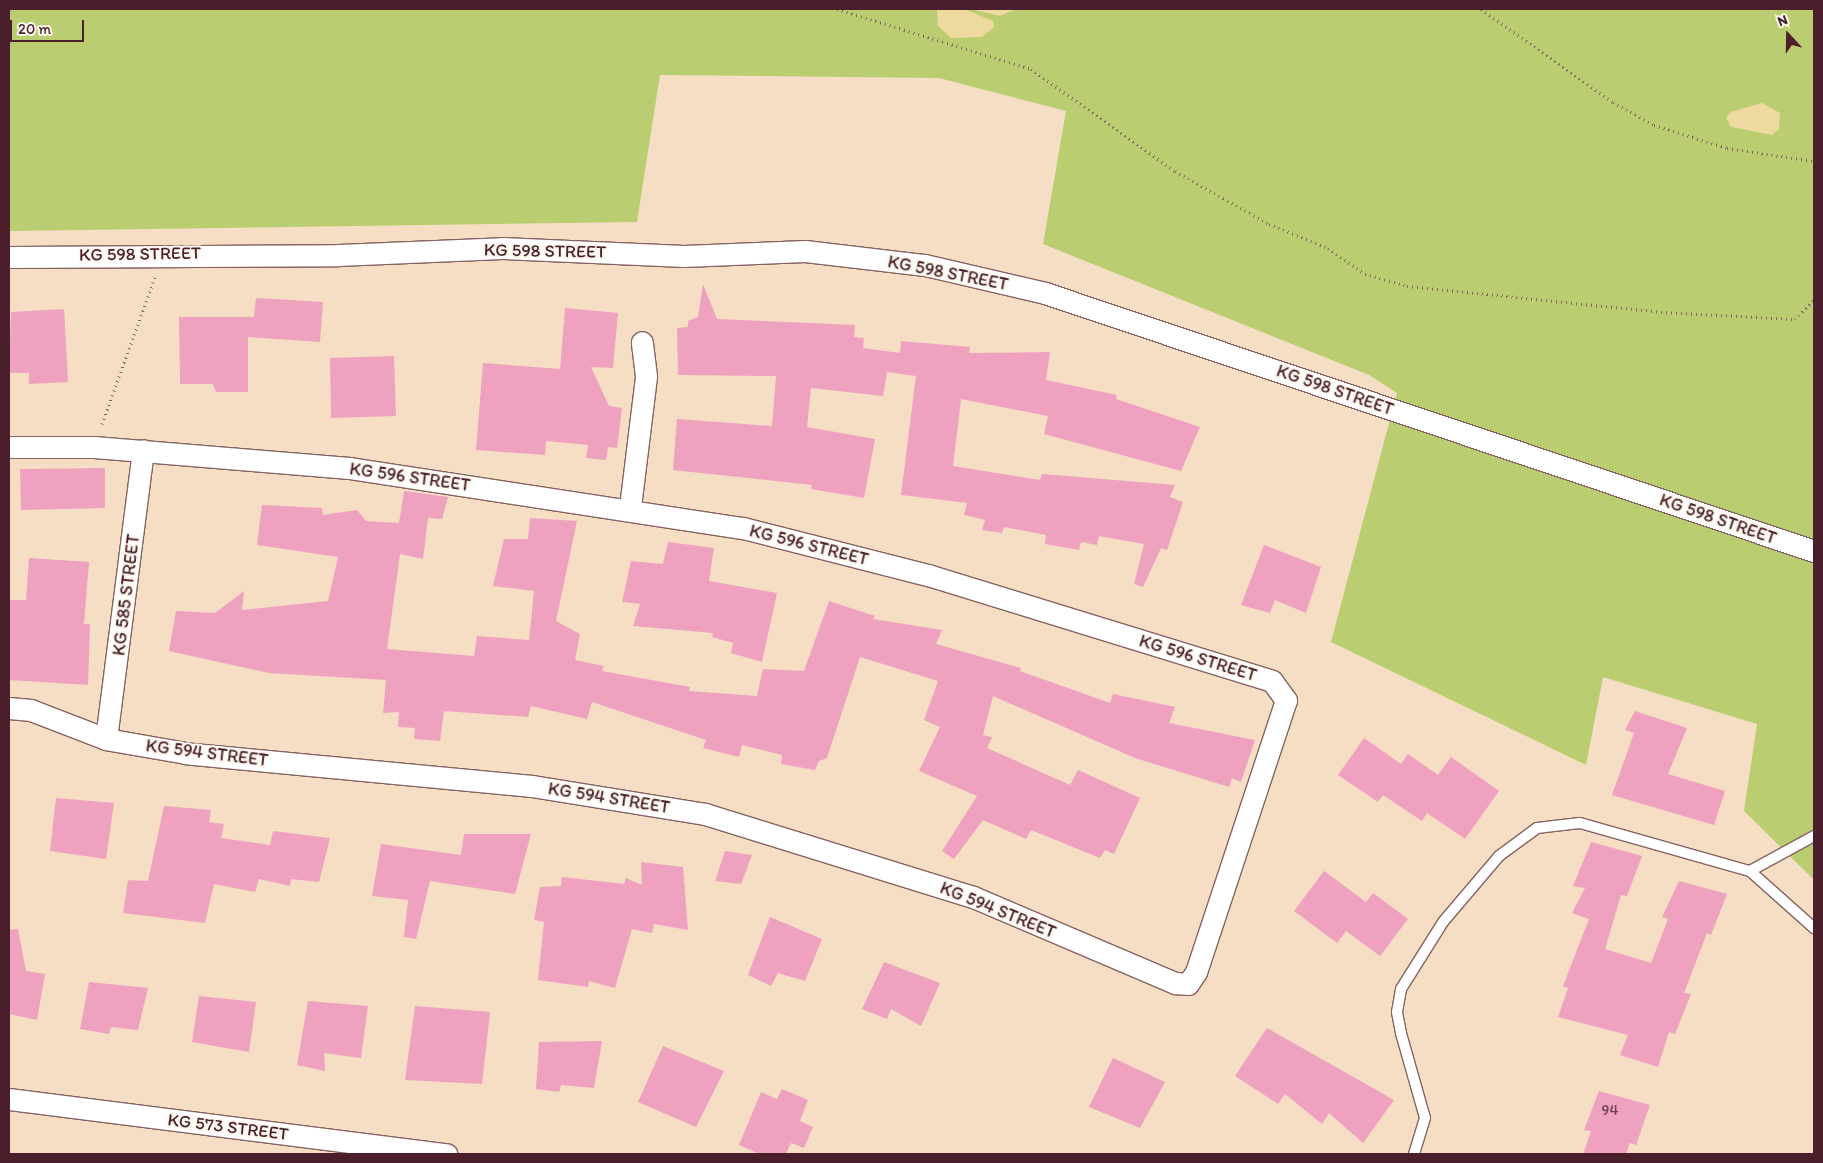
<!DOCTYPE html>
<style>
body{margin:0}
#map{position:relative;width:1823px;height:1163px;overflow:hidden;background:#f5dec4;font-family:Itim,sans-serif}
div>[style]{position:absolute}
.green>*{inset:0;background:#bace71}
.sand>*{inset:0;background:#eeda9e}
.building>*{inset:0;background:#efa1c0}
.path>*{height:3px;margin-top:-1.5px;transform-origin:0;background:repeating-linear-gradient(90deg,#866261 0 1px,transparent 0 5px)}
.roads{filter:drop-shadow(1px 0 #866261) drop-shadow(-1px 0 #866261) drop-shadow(0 1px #866261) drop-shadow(0 -1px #866261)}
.service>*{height:10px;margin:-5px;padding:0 5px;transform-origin:5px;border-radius:5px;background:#fff}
.minor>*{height:21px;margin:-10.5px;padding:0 10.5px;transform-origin:10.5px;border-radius:10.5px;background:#fff}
span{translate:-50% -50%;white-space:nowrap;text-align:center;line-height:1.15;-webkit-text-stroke:4px #fbf7ec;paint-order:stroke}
.number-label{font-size:15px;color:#734050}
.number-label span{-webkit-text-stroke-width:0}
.street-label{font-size:18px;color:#4a1f2b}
.frame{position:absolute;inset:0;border:10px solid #4a1f2b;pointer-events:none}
.north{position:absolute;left:1763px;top:10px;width:50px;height:50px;-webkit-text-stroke:4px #fbf7ec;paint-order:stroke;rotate:339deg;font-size:14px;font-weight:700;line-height:20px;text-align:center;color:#4a1f2b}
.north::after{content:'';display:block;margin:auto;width:18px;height:22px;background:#4a1f2b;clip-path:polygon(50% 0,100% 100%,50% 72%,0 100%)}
.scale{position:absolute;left:10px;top:20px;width:74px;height:22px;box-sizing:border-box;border:2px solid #4a1f2b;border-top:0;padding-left:6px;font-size:15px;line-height:18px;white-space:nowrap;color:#4a1f2b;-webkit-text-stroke:4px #fbf7ec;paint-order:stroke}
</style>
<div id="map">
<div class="green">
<div style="clip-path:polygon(9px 9px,1814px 9px,1814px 880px,1744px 811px,1757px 724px,1603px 677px,1586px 765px,1331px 642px,1397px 393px,1369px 375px,1043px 244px,1066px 111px,939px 78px,660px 75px,637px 222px,9px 231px)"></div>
</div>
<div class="sand">
<div style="clip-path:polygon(937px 9px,964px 9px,993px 21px,994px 27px,982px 37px,951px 38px,938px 26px)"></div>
<div style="clip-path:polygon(971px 9px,1016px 9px,1000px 16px)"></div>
<div style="clip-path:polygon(1762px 103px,1780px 113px,1779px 129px,1772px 135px,1731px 127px,1726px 118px,1731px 112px)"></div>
</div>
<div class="building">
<div style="clip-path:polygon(703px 284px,717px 319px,855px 325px,854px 337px,864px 338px,863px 348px,900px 353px,901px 341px,970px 347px,969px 353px,1050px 352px,1046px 380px,1117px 395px,1116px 399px,1200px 427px,1181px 471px,1044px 434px,1048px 416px,961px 399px,953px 466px,1040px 480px,1042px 474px,1175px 485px,1170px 497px,1183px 502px,1167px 550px,1161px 548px,1143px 587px,1134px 584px,1144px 544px,1099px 536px,1097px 545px,1081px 542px,1079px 550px,1045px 544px,1046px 535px,1004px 527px,1002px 533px,982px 530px,985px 520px,964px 515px,967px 503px,901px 495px,916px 376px,887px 372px,883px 396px,811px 388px,807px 427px,875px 439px,864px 498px,811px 489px,812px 485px,673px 470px,677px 419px,772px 426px,776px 376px,678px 375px,677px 328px,688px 327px,688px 321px,698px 317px)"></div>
<div style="clip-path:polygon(256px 298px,323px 302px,320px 342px,248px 337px,248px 392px,216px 392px,213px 384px,180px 384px,179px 317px,254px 317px)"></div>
<div style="clip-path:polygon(565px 308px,618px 313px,613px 368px,591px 367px,609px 406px,622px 408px,617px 448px,608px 447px,606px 460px,586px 458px,588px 445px,546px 441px,545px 455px,476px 450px,483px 363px,560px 369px)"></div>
<div style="clip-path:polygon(64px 309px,68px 382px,29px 384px,29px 373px,9px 373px,11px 312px)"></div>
<div style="clip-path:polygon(394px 356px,396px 416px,331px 418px,330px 358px)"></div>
<div style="clip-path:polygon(105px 468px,105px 508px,21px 510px,20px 469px)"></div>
<div style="clip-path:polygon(404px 491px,448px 497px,442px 519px,428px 518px,423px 559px,400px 554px,387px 649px,474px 656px,477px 636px,529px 640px,534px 591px,493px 586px,504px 539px,528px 539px,530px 518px,577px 521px,556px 621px,580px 634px,575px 660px,604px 666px,602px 671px,690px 687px,689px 691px,757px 696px,763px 669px,804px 671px,829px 601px,875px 616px,873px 619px,942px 630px,936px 644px,1021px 668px,1020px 671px,1110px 703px,1113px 694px,1175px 707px,1169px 723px,1255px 740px,1241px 782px,1232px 778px,1229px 787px,1135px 758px,993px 696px,983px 735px,992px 737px,987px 748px,1070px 785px,1078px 770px,1140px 798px,1114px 854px,1105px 850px,1100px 858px,1031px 830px,1026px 839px,983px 820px,954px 859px,942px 851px,977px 796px,919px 771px,940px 727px,924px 720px,938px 681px,860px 657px,827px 758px,819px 761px,815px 770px,781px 764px,782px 755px,742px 745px,739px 757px,703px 748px,706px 740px,592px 702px,587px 719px,531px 706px,528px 717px,444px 711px,440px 741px,414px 739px,415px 728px,398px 727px,399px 712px,383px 713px,386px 680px,269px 673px,169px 651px,176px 611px,215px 613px,244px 591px,242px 610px,328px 601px,338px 557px,257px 545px,262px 505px,322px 508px,323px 515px,357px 510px,366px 521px,399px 523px)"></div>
<div style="clip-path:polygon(668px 542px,714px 548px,709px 581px,777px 593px,762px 662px,731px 653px,733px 643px,712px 637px,713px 633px,633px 626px,640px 604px,622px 602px,631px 561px,663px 564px)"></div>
<div style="clip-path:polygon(1264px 545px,1321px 567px,1306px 613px,1275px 600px,1270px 613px,1241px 605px)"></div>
<div style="clip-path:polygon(29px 558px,89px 562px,84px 624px,90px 624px,88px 685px,9px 680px,9px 600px,26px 600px)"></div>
<div style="clip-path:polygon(1635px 711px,1687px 728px,1668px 774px,1725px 791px,1714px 825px,1612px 795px,1634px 733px,1625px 730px)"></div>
<div style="clip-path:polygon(1364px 738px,1401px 764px,1408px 754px,1438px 775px,1451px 757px,1499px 791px,1465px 839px,1427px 813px,1422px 821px,1383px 795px,1378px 802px,1338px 775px)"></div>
<div style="clip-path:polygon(56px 798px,114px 803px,106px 859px,50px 851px)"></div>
<div style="clip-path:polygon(164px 806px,211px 810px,209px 822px,224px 824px,221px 838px,270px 845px,273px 831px,330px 838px,319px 882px,291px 879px,290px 886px,259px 879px,255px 892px,214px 884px,205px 923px,123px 913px,128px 880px,148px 881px)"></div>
<div style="clip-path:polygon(464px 834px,531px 834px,515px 894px,430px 881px,416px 939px,404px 937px,408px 900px,372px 896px,381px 844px,461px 855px)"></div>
<div style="clip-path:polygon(1591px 842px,1642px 856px,1627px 896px,1621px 895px,1605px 949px,1651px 963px,1668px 919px,1662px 917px,1679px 881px,1727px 894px,1711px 935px,1707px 933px,1684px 993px,1691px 994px,1675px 1034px,1669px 1032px,1658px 1067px,1620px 1055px,1628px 1035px,1558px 1017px,1568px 988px,1563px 986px,1589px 919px,1572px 913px,1585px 888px,1573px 886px)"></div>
<div style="clip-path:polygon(725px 851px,752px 855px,741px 884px,715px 881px)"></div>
<div style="clip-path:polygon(641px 862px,683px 867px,688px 930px,654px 924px,652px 933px,632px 929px,615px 988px,589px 981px,588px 987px,538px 980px,544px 922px,534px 920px,540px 887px,561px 886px,562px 877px,624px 884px,626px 878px,642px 885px)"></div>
<div style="clip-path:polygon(1324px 871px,1366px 902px,1373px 893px,1408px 919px,1380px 956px,1346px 931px,1337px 943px,1294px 911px)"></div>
<div style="clip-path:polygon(770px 917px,822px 939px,805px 981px,778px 973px,771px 986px,748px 975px)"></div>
<div style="clip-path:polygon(18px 929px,26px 971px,45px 974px,37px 1020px,9px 1014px,9px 930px)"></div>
<div style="clip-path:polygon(884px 962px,940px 983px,921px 1026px,891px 1009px,887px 1019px,862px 1009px)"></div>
<div style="clip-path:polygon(89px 982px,148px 988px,138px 1030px,111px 1027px,109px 1034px,80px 1029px)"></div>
<div style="clip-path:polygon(199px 996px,256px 1002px,249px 1052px,192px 1042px)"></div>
<div style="clip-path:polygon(308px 1001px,368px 1006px,361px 1058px,324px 1053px,325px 1071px,297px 1065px)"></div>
<div style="clip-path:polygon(415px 1006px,490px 1012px,482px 1084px,405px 1080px)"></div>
<div style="clip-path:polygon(1267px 1028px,1394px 1100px,1363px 1143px,1329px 1113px,1322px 1124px,1285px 1094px,1278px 1104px,1235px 1076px)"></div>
<div style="clip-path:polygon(602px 1041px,594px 1088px,561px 1085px,559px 1092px,536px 1089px,539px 1042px)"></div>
<div style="clip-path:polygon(663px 1046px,724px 1071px,696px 1127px,638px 1102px)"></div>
<div style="clip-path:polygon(1113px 1058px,1165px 1082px,1140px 1128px,1089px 1107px)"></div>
<div style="clip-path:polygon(782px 1089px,808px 1100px,800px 1121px,813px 1127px,804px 1148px,791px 1143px,786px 1154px,760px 1154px,739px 1145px,761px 1092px,777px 1099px)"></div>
<div style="clip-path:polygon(1599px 1091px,1650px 1105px,1636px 1145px,1630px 1143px,1626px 1154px,1583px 1154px,1591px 1131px,1584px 1130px)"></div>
</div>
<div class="path">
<div style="left:837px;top:9px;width:203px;rotate:17.2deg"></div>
<div style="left:1031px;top:69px;width:176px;rotate:35.3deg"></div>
<div style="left:1175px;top:171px;width:108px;rotate:29.4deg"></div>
<div style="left:1269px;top:224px;width:64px;rotate:22.1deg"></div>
<div style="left:1328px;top:248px;width:45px;rotate:35.1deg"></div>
<div style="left:1365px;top:274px;width:44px;rotate:15.9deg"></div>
<div style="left:1407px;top:286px;width:255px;rotate:5.8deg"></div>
<div style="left:1661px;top:312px;width:134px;rotate:3deg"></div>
<div style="left:1795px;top:319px;width:27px;rotate:-45deg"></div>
<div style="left:1481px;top:9px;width:161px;rotate:35.2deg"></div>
<div style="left:1613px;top:102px;width:47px;rotate:29.3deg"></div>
<div style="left:1654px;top:125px;width:77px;rotate:17.5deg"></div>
<div style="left:1727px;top:148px;width:88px;rotate:8.5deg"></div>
<div style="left:102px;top:424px;width:156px;rotate:-70.2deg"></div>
</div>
<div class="roads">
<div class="service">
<div style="left:1750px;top:871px;width:73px;rotate:-28.7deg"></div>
<div style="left:1414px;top:1154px;width:38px;rotate:-73deg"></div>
<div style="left:1425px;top:1118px;width:88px;rotate:-105.8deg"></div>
<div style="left:1401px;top:1033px;width:21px;rotate:-101deg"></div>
<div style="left:1397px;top:1012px;width:23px;rotate:-80deg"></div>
<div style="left:1401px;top:989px;width:79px;rotate:-57.9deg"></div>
<div style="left:1443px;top:922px;width:87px;rotate:-49.7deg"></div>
<div style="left:1499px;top:856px;width:47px;rotate:-36.4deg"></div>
<div style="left:1537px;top:828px;width:43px;rotate:-6.6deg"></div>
<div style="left:1580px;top:823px;width:177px;rotate:15.8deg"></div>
<div style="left:1750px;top:871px;width:86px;rotate:41.7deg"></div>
</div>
<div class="minor">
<div style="left:9px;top:257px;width:329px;rotate:-0.3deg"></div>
<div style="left:338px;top:255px;width:164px;rotate:-2.4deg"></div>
<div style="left:502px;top:248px;width:182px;rotate:2.5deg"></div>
<div style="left:684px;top:256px;width:121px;rotate:-2.4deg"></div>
<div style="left:805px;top:251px;width:121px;rotate:6.7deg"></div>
<div style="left:925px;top:265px;width:123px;rotate:13.1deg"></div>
<div style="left:1045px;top:293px;width:811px;rotate:18.55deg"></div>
<div style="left:9px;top:447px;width:85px"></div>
<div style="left:94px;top:447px;width:256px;rotate:4.7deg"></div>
<div style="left:349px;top:468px;width:399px;rotate:8.7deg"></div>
<div style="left:743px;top:528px;width:191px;rotate:14.3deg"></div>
<div style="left:928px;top:575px;width:360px;rotate:17.1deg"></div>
<div style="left:1272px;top:681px;width:24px;rotate:54deg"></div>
<div style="left:1286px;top:700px;width:287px;rotate:108.3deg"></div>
<div style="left:1196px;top:972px;width:14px;rotate:124deg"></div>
<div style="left:1188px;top:984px;width:13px;rotate:-176deg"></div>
<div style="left:1175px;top:983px;width:220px;rotate:-156.9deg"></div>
<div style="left:973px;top:897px;width:281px;rotate:-162.8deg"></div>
<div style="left:705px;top:814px;width:175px;rotate:-170.8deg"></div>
<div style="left:532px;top:786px;width:348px;rotate:-174.6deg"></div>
<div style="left:186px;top:753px;width:81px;rotate:-170.1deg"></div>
<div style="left:106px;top:739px;width:80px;rotate:-158.9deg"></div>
<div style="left:31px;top:710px;width:22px;rotate:-175deg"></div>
<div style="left:630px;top:507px;width:132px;rotate:-83deg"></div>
<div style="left:646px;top:376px;width:34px;rotate:-97deg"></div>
<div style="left:106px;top:739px;width:291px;rotate:-82.7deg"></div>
<div style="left:9px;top:1099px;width:441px;rotate:7.2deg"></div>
</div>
</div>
<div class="number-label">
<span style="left:1610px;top:1111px">94</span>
</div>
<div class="street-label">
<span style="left:545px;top:251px;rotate:1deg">KG 598 STREET</span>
<span style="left:140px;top:254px;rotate:-1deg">KG 598 STREET</span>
<span style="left:948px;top:273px;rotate:11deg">KG 598 STREET</span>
<span style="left:1335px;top:390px;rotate:19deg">KG 598 STREET</span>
<span style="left:410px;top:477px;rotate:8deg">KG 596 STREET</span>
<span style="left:1718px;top:519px;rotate:19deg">KG 598 STREET</span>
<span style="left:809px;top:545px;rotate:14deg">KG 596 STREET</span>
<span style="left:126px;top:595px;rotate:-83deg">KG 585 STREET</span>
<span style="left:1198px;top:658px;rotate:17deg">KG 596 STREET</span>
<span style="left:207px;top:753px;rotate:7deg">KG 594 STREET</span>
<span style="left:609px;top:798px;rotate:9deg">KG 594 STREET</span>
<span style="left:998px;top:910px;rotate:22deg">KG 594 STREET</span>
<span style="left:228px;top:1127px;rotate:7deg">KG 573 STREET</span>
</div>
<div class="frame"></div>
<div class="north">N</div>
<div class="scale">20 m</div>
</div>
